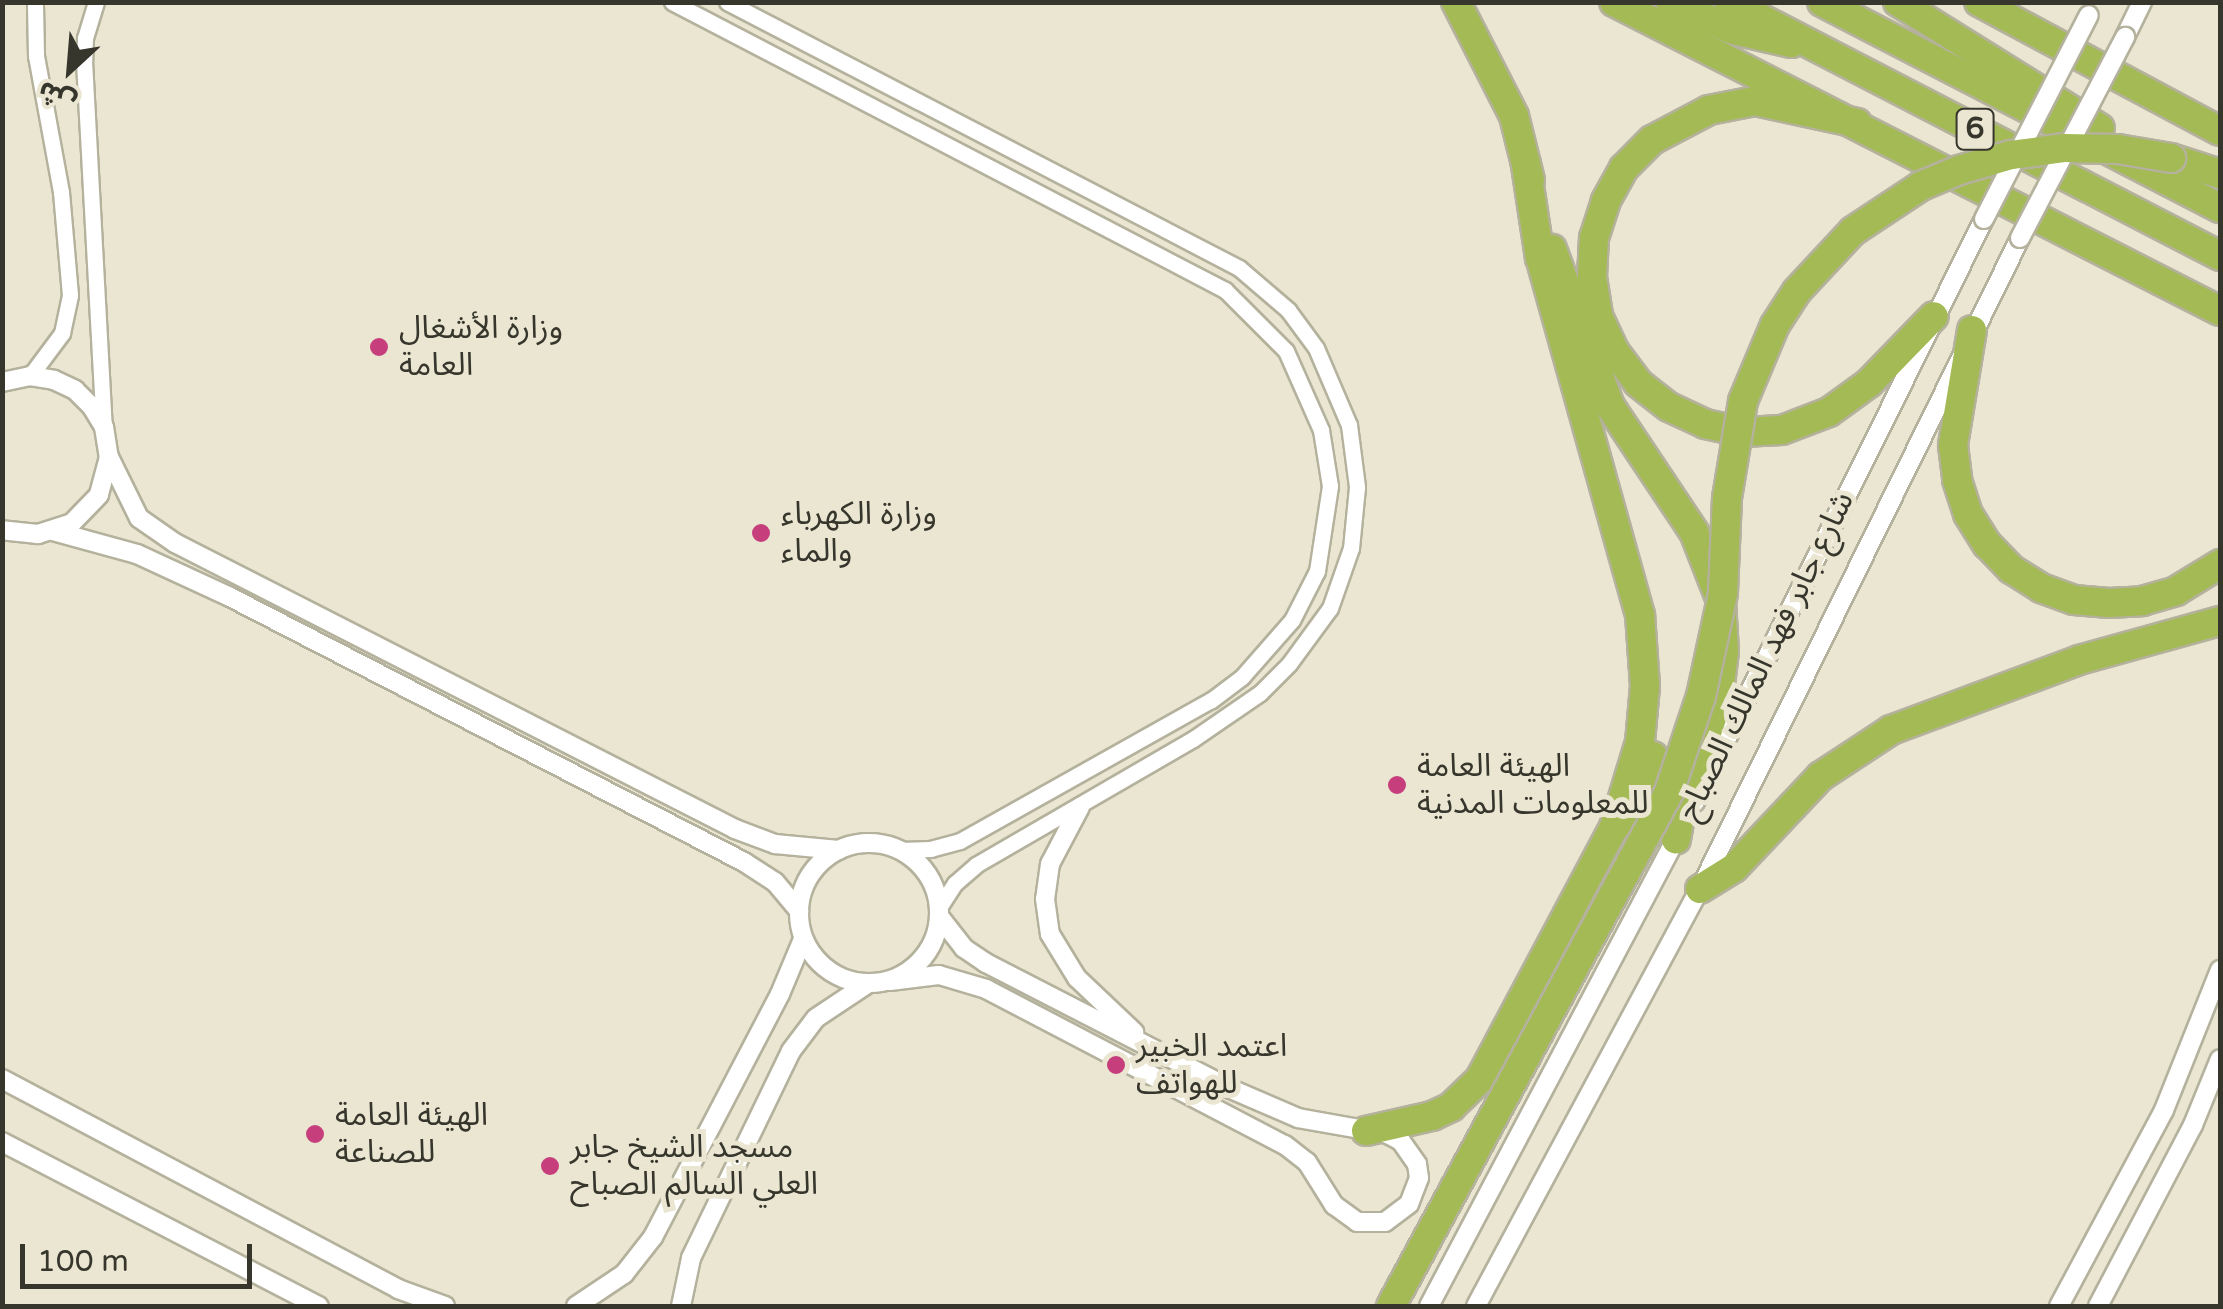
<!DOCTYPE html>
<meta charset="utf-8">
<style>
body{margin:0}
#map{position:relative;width:2223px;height:1309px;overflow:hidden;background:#eae6d1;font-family:"Varela Round","Noto Sans Arabic",sans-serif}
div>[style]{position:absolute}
.roads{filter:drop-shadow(2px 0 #b4b19c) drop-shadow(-2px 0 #b4b19c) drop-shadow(0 2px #b4b19c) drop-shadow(0 -2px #b4b19c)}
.minor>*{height:15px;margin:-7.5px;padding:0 7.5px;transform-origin:7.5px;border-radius:7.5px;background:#fff}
.tertiary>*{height:18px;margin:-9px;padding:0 9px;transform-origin:9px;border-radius:9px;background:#fff}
.tertiary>.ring{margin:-9px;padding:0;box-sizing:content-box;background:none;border:18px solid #fff;border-radius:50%}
.motorway>*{height:28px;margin:-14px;padding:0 14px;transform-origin:14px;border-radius:14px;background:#a4bb55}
.bridges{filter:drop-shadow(2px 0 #b4b19c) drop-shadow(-2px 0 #b4b19c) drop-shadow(0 2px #b4b19c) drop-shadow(0 -2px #b4b19c)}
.tertiary-bridge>*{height:18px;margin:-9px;padding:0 9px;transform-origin:9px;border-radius:9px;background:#fff}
.motorway-bridge>*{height:28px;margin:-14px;padding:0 14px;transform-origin:14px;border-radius:14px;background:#a4bb55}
.dots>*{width:28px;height:28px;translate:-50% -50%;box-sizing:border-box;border:5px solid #eae6d1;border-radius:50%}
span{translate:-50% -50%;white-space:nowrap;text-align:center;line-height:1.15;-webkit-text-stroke:10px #eae6d1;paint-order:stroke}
.shield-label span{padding:2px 8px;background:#eae6d1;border:2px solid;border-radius:8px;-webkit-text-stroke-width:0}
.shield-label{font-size:30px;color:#37362d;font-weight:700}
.poi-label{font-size:32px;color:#37362d}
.left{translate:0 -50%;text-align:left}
.street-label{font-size:32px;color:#37362d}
.frame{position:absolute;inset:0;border:5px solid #37362d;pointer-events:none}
.north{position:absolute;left:20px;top:20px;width:100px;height:100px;-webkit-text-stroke:8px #eae6d1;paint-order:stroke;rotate:206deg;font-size:28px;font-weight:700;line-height:40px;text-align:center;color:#37362d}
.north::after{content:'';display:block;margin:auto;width:35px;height:45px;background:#37362d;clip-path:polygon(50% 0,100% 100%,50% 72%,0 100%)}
.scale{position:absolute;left:20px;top:1244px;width:232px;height:45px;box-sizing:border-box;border:5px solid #37362d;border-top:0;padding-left:12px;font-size:30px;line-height:35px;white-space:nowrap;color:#37362d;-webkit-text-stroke:8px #eae6d1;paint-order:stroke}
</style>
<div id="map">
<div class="roads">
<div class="minor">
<div style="left:96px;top:2px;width:38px;rotate:107deg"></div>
<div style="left:85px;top:38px;width:23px;rotate:92deg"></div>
<div style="left:84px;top:61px;width:367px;rotate:86.9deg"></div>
<div style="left:672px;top:2px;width:624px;rotate:27.51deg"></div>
<div style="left:1225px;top:290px;width:86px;rotate:45deg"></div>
<div style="left:1286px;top:351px;width:86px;rotate:66.1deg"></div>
<div style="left:1321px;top:430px;width:57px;rotate:80.9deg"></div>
<div style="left:1330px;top:486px;width:86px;rotate:98.7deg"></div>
<div style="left:1317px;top:571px;width:55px;rotate:117deg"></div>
<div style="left:1292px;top:620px;width:76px;rotate:131.3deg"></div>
<div style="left:1242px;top:677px;width:39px;rotate:143deg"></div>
<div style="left:1211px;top:700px;width:288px;rotate:150.7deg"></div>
<div style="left:960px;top:841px;width:30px;rotate:165deg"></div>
<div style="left:931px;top:849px;width:31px;rotate:178deg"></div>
<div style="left:727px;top:2px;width:577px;rotate:27.45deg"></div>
<div style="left:1239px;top:268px;width:65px;rotate:40.6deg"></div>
<div style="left:1288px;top:310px;width:47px;rotate:53.6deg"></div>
<div style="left:1316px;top:348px;width:84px;rotate:66.8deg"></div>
<div style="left:1349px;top:425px;width:63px;rotate:82.6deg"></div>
<div style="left:1357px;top:487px;width:61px;rotate:95.6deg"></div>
<div style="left:1351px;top:548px;width:64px;rotate:109.3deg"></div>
<div style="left:1330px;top:608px;width:69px;rotate:126.2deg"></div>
<div style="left:1289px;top:664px;width:41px;rotate:135deg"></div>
<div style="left:1260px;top:693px;width:81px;rotate:145.5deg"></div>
<div style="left:1193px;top:739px;width:251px;rotate:149.9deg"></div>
<div style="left:976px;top:865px;width:28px;rotate:139deg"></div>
<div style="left:955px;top:883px;width:30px;rotate:123deg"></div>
<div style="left:30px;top:376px;width:54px;rotate:-53.3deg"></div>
<div style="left:62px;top:333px;width:39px;rotate:-78deg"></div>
<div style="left:70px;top:295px;width:103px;rotate:-95deg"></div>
<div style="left:61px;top:192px;width:138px;rotate:-100.4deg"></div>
<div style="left:36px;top:56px;width:54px;rotate:-91.1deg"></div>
</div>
<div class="tertiary">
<div style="left:2125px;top:37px;width:39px;rotate:-64deg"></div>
<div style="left:2px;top:382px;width:29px;rotate:-12deg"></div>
<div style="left:30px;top:376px;width:24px;rotate:9deg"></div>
<div style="left:54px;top:380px;width:23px;rotate:25deg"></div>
<div style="left:75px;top:390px;width:24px;rotate:45deg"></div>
<div style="left:92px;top:407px;width:23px;rotate:59deg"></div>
<div style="left:104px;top:427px;width:30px;rotate:81deg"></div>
<div style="left:109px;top:457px;width:39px;rotate:105deg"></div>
<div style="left:99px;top:495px;width:39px;rotate:134deg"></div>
<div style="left:72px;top:523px;width:36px;rotate:162deg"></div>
<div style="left:38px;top:534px;width:36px;rotate:-174deg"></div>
<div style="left:109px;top:457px;width:68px;rotate:63.8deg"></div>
<div style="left:139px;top:518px;width:44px;rotate:34.8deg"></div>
<div style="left:175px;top:543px;width:629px;rotate:27.05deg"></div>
<div style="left:735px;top:829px;width:43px;rotate:20.6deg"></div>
<div style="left:775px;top:844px;width:64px;rotate:5.4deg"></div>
<div style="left:53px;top:531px;width:87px;rotate:15.3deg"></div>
<div style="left:137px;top:554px;width:102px;rotate:24.8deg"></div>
<div style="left:230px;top:597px;width:578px;rotate:27.27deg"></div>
<div style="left:744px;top:862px;width:37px;rotate:33deg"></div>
<div style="left:775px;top:882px;width:38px;rotate:50deg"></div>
<div style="left:1695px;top:802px;width:651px;rotate:-63.63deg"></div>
<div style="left:1080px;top:807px;width:64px;rotate:117.8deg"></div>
<div style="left:1050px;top:864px;width:35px;rotate:98deg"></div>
<div style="left:1045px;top:899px;width:35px;rotate:82deg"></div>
<div style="left:1050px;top:934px;width:52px;rotate:58.5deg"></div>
<div style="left:1077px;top:978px;width:79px;rotate:43.5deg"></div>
<div class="ring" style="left:799px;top:843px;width:122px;height:122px"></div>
<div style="left:890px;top:981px;width:49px;rotate:-7deg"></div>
<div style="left:939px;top:975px;width:49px;rotate:16.6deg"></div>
<div style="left:986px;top:989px;width:337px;rotate:27.6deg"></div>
<div style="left:1285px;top:1145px;width:28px;rotate:38deg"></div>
<div style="left:1307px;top:1162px;width:51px;rotate:57.9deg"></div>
<div style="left:1334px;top:1205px;width:29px;rotate:36deg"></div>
<div style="left:1357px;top:1222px;width:28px"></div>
<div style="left:1385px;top:1222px;width:30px;rotate:-37deg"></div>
<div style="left:1409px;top:1204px;width:28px;rotate:-69deg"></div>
<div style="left:1419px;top:1178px;width:14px;rotate:-98deg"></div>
<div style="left:1417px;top:1164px;width:28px;rotate:-125deg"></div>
<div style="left:1401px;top:1141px;width:15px;rotate:-152deg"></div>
<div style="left:1388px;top:1134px;width:91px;rotate:-169.9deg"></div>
<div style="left:1298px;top:1118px;width:73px;rotate:-156.6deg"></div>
<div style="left:1231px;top:1089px;width:276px;rotate:-152.8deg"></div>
<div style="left:986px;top:963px;width:27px;rotate:-146deg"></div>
<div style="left:964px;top:948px;width:39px;rotate:-128deg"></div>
<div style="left:2px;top:1079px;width:448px;rotate:27.9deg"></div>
<div style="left:398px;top:1289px;width:50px;rotate:19.9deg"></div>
<div style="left:2px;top:1142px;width:357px;rotate:27.4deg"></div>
<div style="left:576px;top:1306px;width:58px;rotate:-33.7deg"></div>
<div style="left:624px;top:1274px;width:47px;rotate:-51.9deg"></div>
<div style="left:653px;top:1237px;width:274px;rotate:-62.4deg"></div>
<div style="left:780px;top:994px;width:60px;rotate:-67.3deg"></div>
<div style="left:681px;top:1306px;width:49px;rotate:-78.2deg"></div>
<div style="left:691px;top:1258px;width:230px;rotate:-64.2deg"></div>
<div style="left:791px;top:1051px;width:41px;rotate:-52.9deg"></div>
<div style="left:816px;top:1018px;width:61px;rotate:-33.7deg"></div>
<div style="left:1429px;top:1306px;width:539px;rotate:-62.15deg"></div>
<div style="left:1476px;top:1306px;width:473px;rotate:-61.8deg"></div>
<div style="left:1700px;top:889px;width:725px;rotate:-63.82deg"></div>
<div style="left:2059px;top:1306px;width:222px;rotate:-61.8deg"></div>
<div style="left:2164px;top:1110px;width:151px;rotate:-68.2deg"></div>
<div style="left:2098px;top:1306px;width:204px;rotate:-62.3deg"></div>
<div style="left:2193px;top:1125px;width:71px;rotate:-67.8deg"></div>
</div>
<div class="motorway">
<div style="left:1456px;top:2px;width:128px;rotate:63deg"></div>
<div style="left:1514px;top:116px;width:66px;rotate:76deg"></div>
<div style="left:1614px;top:2px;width:680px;rotate:27.02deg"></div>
<div style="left:1670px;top:2px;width:66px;rotate:24.2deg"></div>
<div style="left:1730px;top:29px;width:63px;rotate:12.9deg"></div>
<div style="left:1729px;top:2px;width:553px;rotate:27.35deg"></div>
<div style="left:1822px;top:2px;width:448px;rotate:27.4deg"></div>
<div style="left:1898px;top:2px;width:238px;rotate:32deg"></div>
<div style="left:1979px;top:2px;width:273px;rotate:28.2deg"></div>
<div style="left:1857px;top:123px;width:104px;rotate:-167.8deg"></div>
<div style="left:1755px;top:101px;width:47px;rotate:168.9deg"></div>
<div style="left:1709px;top:110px;width:64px;rotate:152.2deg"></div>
<div style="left:1652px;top:140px;width:40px;rotate:135deg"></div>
<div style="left:1624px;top:168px;width:38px;rotate:119deg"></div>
<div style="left:1606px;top:201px;width:39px;rotate:108deg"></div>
<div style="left:1594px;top:238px;width:39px;rotate:93deg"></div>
<div style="left:1592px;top:277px;width:39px;rotate:81deg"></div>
<div style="left:1598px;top:316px;width:40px;rotate:65deg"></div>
<div style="left:1615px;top:352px;width:39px;rotate:53deg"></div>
<div style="left:1638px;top:383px;width:39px;rotate:38deg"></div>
<div style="left:1669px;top:407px;width:40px;rotate:25deg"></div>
<div style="left:1705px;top:424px;width:39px;rotate:12deg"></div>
<div style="left:1743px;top:432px;width:39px;rotate:-3deg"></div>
<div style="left:1782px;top:430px;width:50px;rotate:-21deg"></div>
<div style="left:1829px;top:412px;width:49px;rotate:-35.9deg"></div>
<div style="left:1869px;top:383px;width:93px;rotate:-45.9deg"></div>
<div style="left:2171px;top:158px;width:52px;rotate:18.1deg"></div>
<div style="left:1552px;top:249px;width:167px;rotate:69.7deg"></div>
<div style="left:1610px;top:406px;width:151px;rotate:56.3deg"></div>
<div style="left:1694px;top:532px;width:74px;rotate:68.6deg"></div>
<div style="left:1721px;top:601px;width:50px;rotate:86.6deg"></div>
<div style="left:1724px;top:651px;width:50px;rotate:96.8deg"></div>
<div style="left:1718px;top:701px;width:110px;rotate:109.1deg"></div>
<div style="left:1682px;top:805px;width:35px;rotate:100deg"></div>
<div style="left:1972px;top:330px;width:117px;rotate:99.4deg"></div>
<div style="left:1953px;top:445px;width:35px;rotate:83deg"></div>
<div style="left:1957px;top:480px;width:36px;rotate:72deg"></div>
<div style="left:1968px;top:514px;width:36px;rotate:58deg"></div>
<div style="left:1987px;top:544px;width:35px;rotate:46deg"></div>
<div style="left:2011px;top:569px;width:36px;rotate:32deg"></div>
<div style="left:2041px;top:588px;width:35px;rotate:20deg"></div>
<div style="left:2074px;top:600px;width:35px;rotate:5deg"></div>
<div style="left:2109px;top:603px;width:33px;rotate:-3deg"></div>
<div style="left:2142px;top:601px;width:35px;rotate:-16deg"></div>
<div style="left:2176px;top:591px;width:52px;rotate:-31.5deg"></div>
<div style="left:1639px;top:841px;width:86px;rotate:-80.6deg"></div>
<div style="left:1700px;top:889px;width:40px;rotate:-32deg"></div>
<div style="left:1734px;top:868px;width:127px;rotate:-46.6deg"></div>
<div style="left:1821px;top:776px;width:84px;rotate:-33.3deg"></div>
<div style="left:1891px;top:730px;width:201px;rotate:-20.4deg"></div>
<div style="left:2079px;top:660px;width:146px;rotate:-15.5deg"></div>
<div style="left:1366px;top:1131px;width:68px;rotate:-12.8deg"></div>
<div style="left:1432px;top:1116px;width:21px;rotate:-25deg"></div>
<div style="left:1451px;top:1107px;width:40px;rotate:-44deg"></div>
<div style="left:1480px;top:1079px;width:285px;rotate:-62deg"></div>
<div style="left:1614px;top:827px;width:89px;rotate:-73deg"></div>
<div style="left:1640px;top:742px;width:56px;rotate:-84.9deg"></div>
<div style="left:1645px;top:686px;width:71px;rotate:-94deg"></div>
<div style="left:1640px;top:615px;width:371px;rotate:-105.6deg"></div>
<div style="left:1540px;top:258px;width:94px;rotate:-98.6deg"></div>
</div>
</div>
<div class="bridges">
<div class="tertiary-bridge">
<div style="left:1984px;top:219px;width:229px;rotate:-62.8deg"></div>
<div style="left:2020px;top:238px;width:227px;rotate:-62.4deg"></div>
</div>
<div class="motorway-bridge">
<div style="left:1391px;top:1306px;width:584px;rotate:-61.59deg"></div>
<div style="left:1669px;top:792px;width:101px;rotate:-71.6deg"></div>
<div style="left:1701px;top:696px;width:105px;rotate:-77.9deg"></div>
<div style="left:1723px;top:593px;width:95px;rotate:-87.6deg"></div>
<div style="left:1727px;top:498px;width:98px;rotate:-80.6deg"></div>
<div style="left:1743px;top:401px;width:82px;rotate:-67.2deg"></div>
<div style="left:1775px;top:325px;width:40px;rotate:-57.1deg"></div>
<div style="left:1797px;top:291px;width:82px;rotate:-47deg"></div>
<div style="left:1853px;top:231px;width:82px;rotate:-33.5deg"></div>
<div style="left:1921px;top:186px;width:41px;rotate:-22.8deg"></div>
<div style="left:1959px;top:170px;width:54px;rotate:-16.1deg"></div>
<div style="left:2011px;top:155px;width:53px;rotate:-7.5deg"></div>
<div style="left:2064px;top:148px;width:54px;rotate:1.1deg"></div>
<div style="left:2118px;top:149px;width:54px;rotate:9.6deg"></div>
</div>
</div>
<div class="dots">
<div style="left:379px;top:347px;background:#c63e7c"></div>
<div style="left:761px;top:533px;background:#c63e7c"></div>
<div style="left:1397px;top:785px;background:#c63e7c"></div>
<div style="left:1116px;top:1065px;background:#c63e7c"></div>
<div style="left:315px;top:1134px;background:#c63e7c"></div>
<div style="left:550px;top:1166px;background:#c63e7c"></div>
</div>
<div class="shield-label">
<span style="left:1975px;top:129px">6</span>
</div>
<div class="poi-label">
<span class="left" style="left:399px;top:347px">وزارة الأشغال<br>العامة</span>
<span class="left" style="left:781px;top:533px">وزارة الكهرباء<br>والماء</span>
<span class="left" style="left:1417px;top:785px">الهيئة العامة<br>للمعلومات المدنية</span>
<span class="left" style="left:1136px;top:1065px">اعتمد الخبير<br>للهواتف</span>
<span class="left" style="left:335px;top:1134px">الهيئة العامة<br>للصناعة</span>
<span class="left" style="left:570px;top:1166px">مسجد الشيخ جابر<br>العلي السالم الصباح</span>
</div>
<div class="street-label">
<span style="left:1766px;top:656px;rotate:-64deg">شارع جابر فهد المالك الصباح</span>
</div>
<div class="frame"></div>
<div class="north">ش</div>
<div class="scale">100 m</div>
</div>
